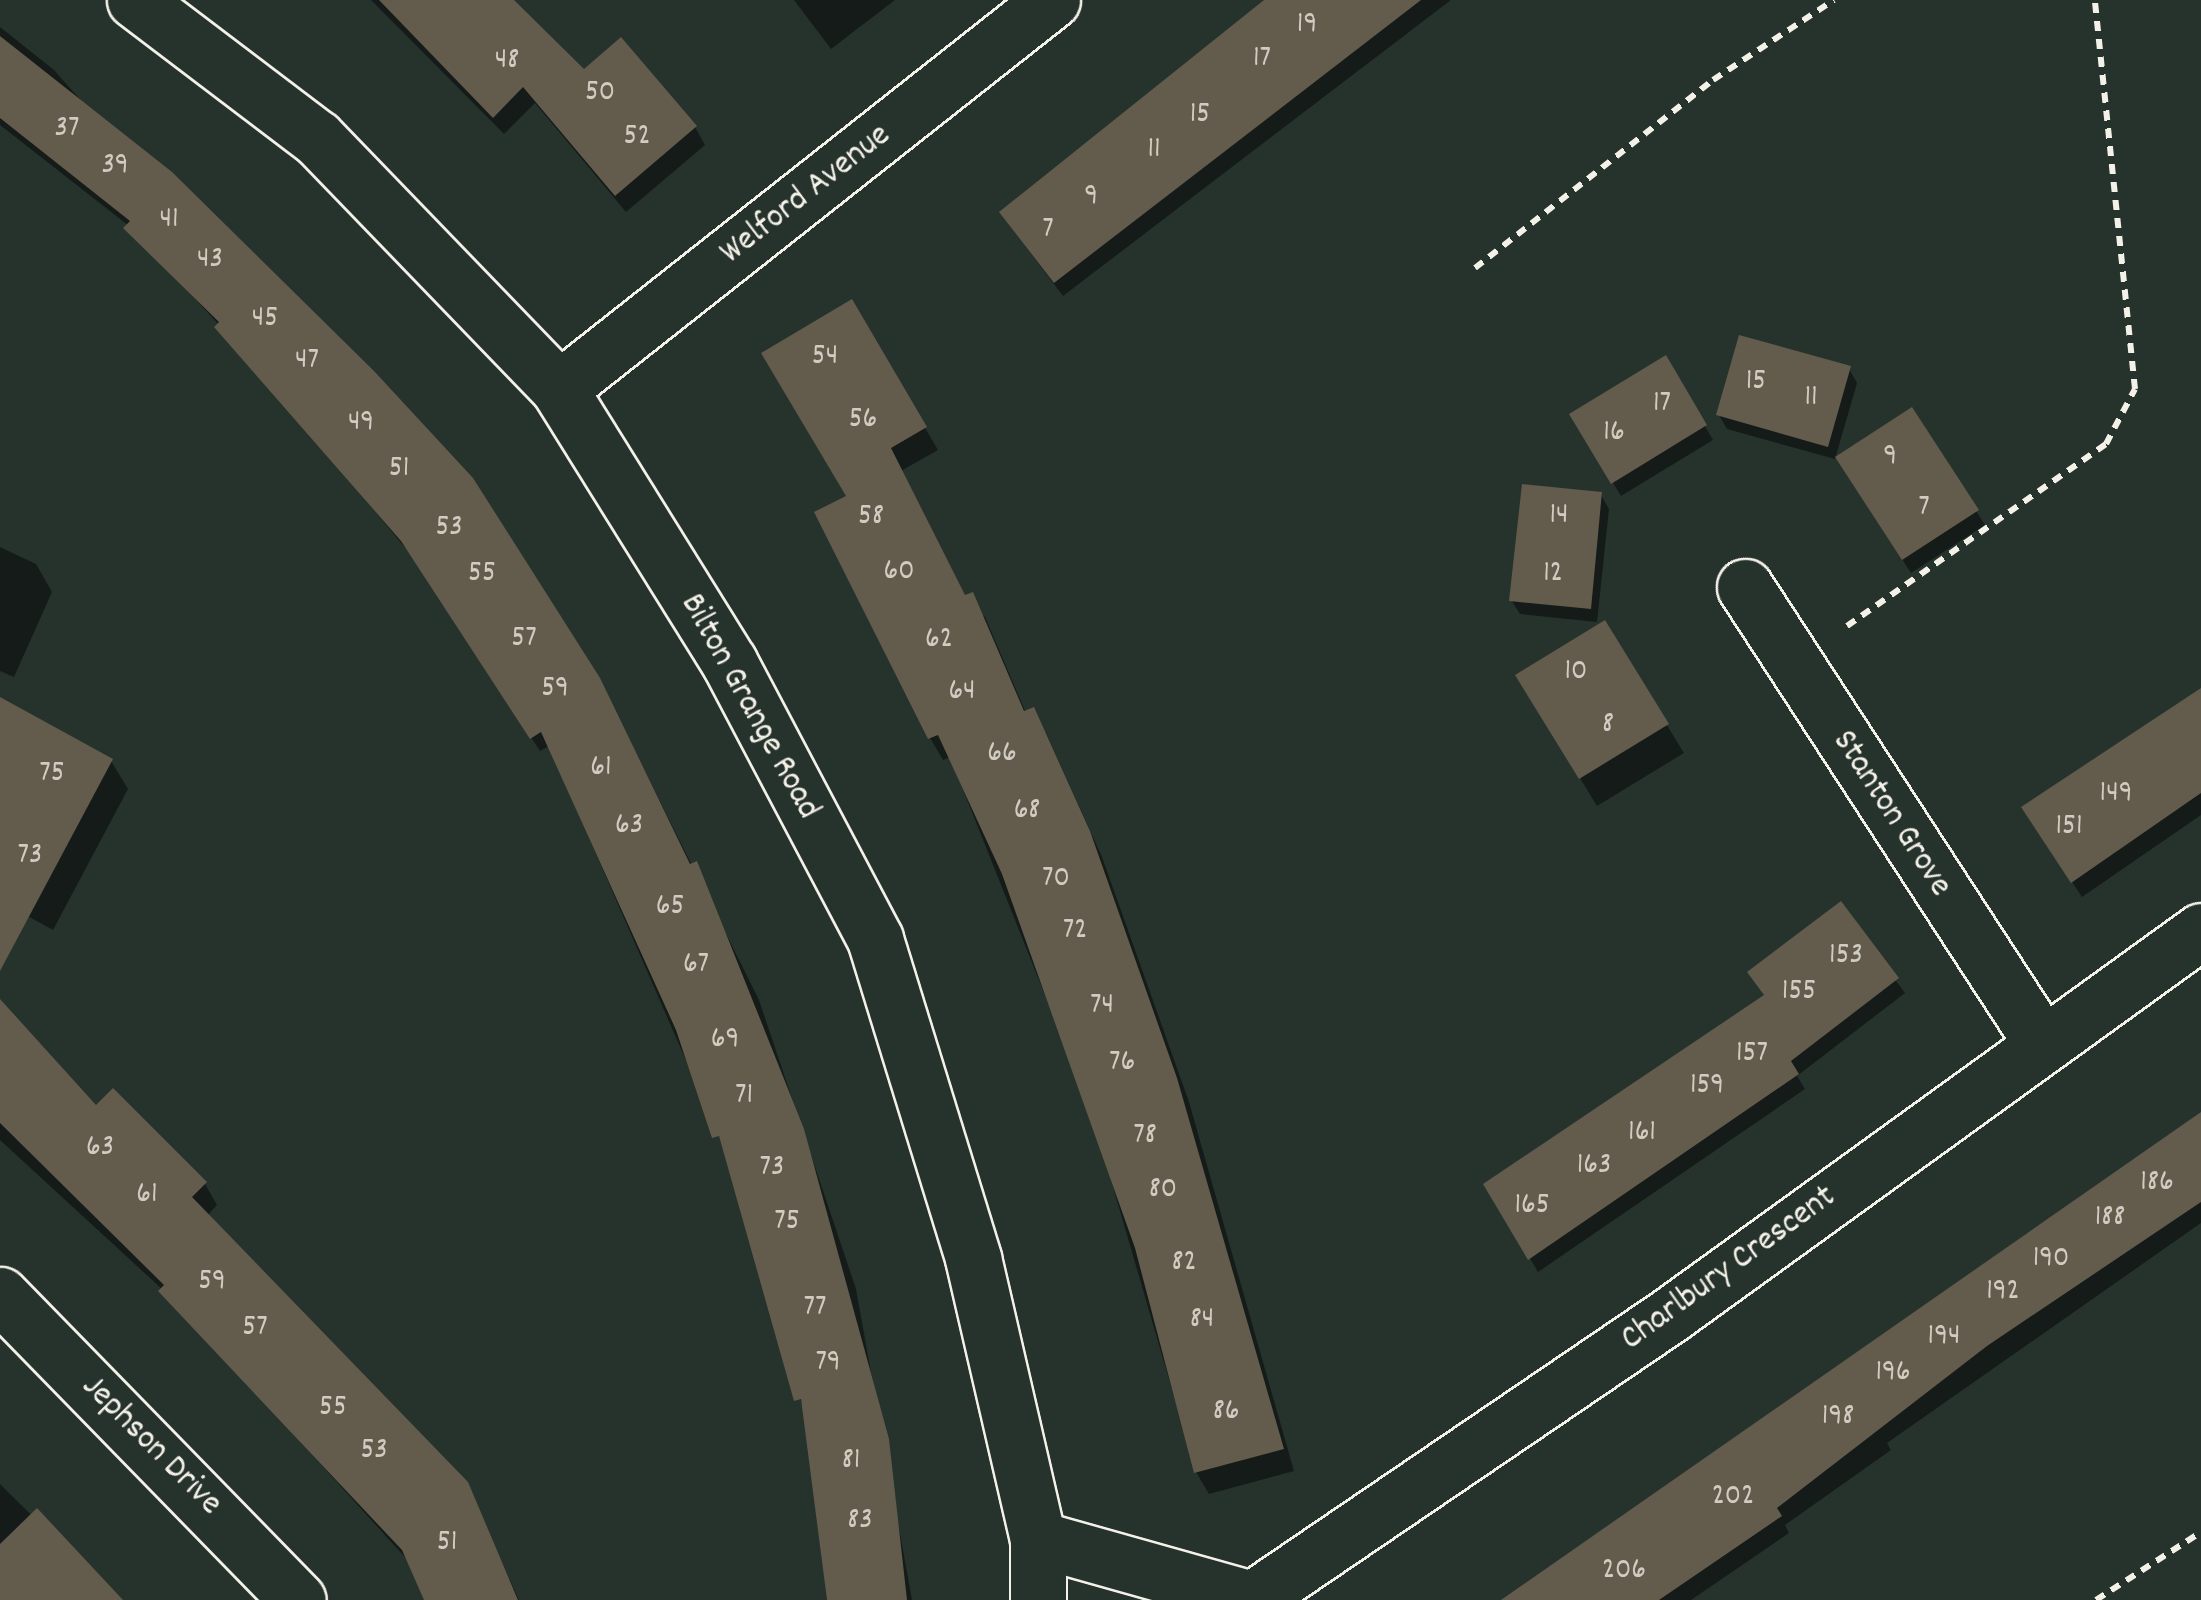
<!DOCTYPE html>
<style>
body{margin:0}
#map{position:relative;width:2201px;height:1600px;overflow:hidden;background:#26332d;font-family:Dekko,sans-serif}
div>[style]{position:absolute}
.shadow>*{inset:0;background:#0007}
.building>*{inset:0;background:#635b4c}
.path>*{height:6px;margin-top:-3px;transform-origin:0;background:repeating-linear-gradient(90deg,#f4f1e8 0 10px,transparent 0 18px)}
.roads{filter:drop-shadow(2px 0 #f4f1e8) drop-shadow(-2px 0 #f4f1e8) drop-shadow(0 2px #f4f1e8) drop-shadow(0 -2px #f4f1e8)}
.street>*{height:55px;margin:-27.5px;padding:0 27.5px;transform-origin:27.5px;border-radius:27.5px;background:#26332d}
span{translate:-50% -50%;white-space:nowrap;text-align:center;line-height:1.15;-webkit-text-stroke:9px #26332d;paint-order:stroke}
.number-label{font-size:30px;color:#d0ccc1}
.number-label span{-webkit-text-stroke-width:0}
.street-label{font-size:35px;color:#f4f1e8}
</style>
<div id="map">
<div class="shadow">
<div style="clip-path:polygon(371px 0,511px 0,584px 73px,695px 127px,705px 145px,626px 212px,535px 103px,504px 134px)"></div>
<div style="clip-path:polygon(794px 0,895px 0,831px 49px)"></div>
<div style="clip-path:polygon(1270px 0,1451px 0,1063px 296px,1010px 226px)"></div>
<div style="clip-path:polygon(0 27px,54px 70px,607px 695px,759px 1000px,856px 1289px,912px 1600px,827px 1600px,805px 1414px,725px 1150px,549px 746px,540px 751px,412px 556px,220px 326px,129px 226px,0 125px)"></div>
<div style="clip-path:polygon(851px 302px,938px 450px,901px 471px,965px 598px,985px 617px,1026px 713px,1046px 733px,1102px 857px,1189px 1102px,1294px 1471px,1209px 1494px,1196px 1472px,1090px 1108px,950px 757px,943px 760px,930px 738px,849px 498px)"></div>
<div style="clip-path:polygon(1665px 358px,1713px 440px,1621px 496px,1572px 415px)"></div>
<div style="clip-path:polygon(1849px 369px,1857px 383px,1835px 459px,1727px 429px,1719px 415px)"></div>
<div style="clip-path:polygon(1912px 410px,1985px 525px,1911px 573px,1846px 472px)"></div>
<div style="clip-path:polygon(1601px 495px,1609px 509px,1597px 622px,1520px 614px,1511px 600px)"></div>
<div style="clip-path:polygon(0 547px,36px 564px,52px 592px,14px 677px,0 671px)"></div>
<div style="clip-path:polygon(1604px 623px,1684px 753px,1597px 806px,1535px 704px)"></div>
<div style="clip-path:polygon(2201px 690px,2201px 815px,2082px 897px,2034px 824px)"></div>
<div style="clip-path:polygon(0 761px,111px 761px,128px 789px,53px 930px,0 901px)"></div>
<div style="clip-path:polygon(1840px 905px,1905px 993px,1797px 1076px,1805px 1089px,1538px 1272px,1486px 1185px,1766px 997px)"></div>
<div style="clip-path:polygon(0 1003px,96px 1108px,205px 1184px,217px 1205px,207px 1216px,466px 1483px,519px 1600px,426px 1600px,412px 1565px,163px 1290px,0 1140px)"></div>
<div style="clip-path:polygon(2201px 1119px,2201px 1223px,1887px 1443px,1891px 1450px,1785px 1525px,1789px 1533px,1691px 1600px,1503px 1600px)"></div>
<div style="clip-path:polygon(0 1484px,117px 1600px,0 1600px)"></div>
</div>
<div class="building">
<div style="clip-path:polygon(379px 0,514px 0,584px 69px,621px 37px,697px 126px,615px 196px,523px 87px,493px 118px)"></div>
<div style="clip-path:polygon(1264px 0,1421px 0,1054px 283px,999px 212px)"></div>
<div style="clip-path:polygon(0 36px,172px 172px,374px 371px,473px 478px,600px 678px,690px 864px,697px 861px,804px 1129px,889px 1439px,907px 1600px,827px 1600px,801px 1399px,794px 1401px,719px 1136px,712px 1138px,676px 1030px,541px 732px,530px 739px,401px 541px,214px 327px,219px 322px,123px 228px,130px 221px,0 118px)"></div>
<div style="clip-path:polygon(852px 299px,927px 427px,891px 448px,965px 595px,973px 592px,1024px 711px,1034px 707px,1090px 831px,1177px 1078px,1284px 1449px,1194px 1473px,1135px 1248px,1002px 874px,938px 735px,928px 739px,814px 512px,846px 496px,761px 353px)"></div>
<div style="clip-path:polygon(1739px 335px,1851px 366px,1828px 447px,1716px 415px)"></div>
<div style="clip-path:polygon(1666px 355px,1707px 425px,1611px 484px,1569px 414px)"></div>
<div style="clip-path:polygon(1912px 407px,1979px 510px,1902px 560px,1835px 457px)"></div>
<div style="clip-path:polygon(1522px 484px,1602px 492px,1591px 609px,1509px 601px)"></div>
<div style="clip-path:polygon(1605px 620px,1669px 724px,1579px 779px,1515px 675px)"></div>
<div style="clip-path:polygon(2201px 688px,2201px 793px,2071px 883px,2021px 807px)"></div>
<div style="clip-path:polygon(0 697px,113px 759px,0 971px)"></div>
<div style="clip-path:polygon(1841px 901px,1899px 978px,1791px 1061px,1799px 1074px,1528px 1260px,1483px 1184px,1764px 995px,1747px 972px)"></div>
<div style="clip-path:polygon(0 999px,96px 1105px,113px 1088px,207px 1182px,192px 1197px,468px 1482px,518px 1600px,424px 1600px,402px 1550px,158px 1291px,164px 1285px,0 1123px)"></div>
<div style="clip-path:polygon(2201px 1112px,2201px 1202px,1987px 1346px,1777px 1508px,1782px 1516px,1659px 1600px,1501px 1600px)"></div>
<div style="clip-path:polygon(37px 1508px,123px 1600px,0 1600px,0 1544px)"></div>
</div>
<div class="path">
<div style="left:1475px;top:268px;width:303px;rotate:-38.3deg"></div>
<div style="left:1713px;top:80px;width:145px;rotate:-33.5deg"></div>
<div style="left:1847px;top:626px;width:317px;rotate:-35.1deg"></div>
<div style="left:2106px;top:444px;width:62px;rotate:-62.2deg"></div>
<div style="left:2135px;top:389px;width:391px;rotate:-95.9deg"></div>
<div style="left:2096px;top:1600px;width:125px;rotate:-32.9deg"></div>
</div>
<div class="roads">
<div class="street">
<div style="left:135px;top:0;width:228px;rotate:37.2deg"></div>
<div style="left:317px;top:138px;width:349px;rotate:46deg"></div>
<div style="left:559px;top:389px;width:322px;rotate:58.1deg"></div>
<div style="left:729px;top:662px;width:313px;rotate:62.2deg"></div>
<div style="left:875px;top:939px;width:334px;rotate:72.9deg"></div>
<div style="left:973px;top:1258px;width:288px;rotate:77deg"></div>
<div style="left:1038px;top:1539px;width:61px;rotate:90deg"></div>
<div style="left:559px;top:389px;width:628px;rotate:-38.28deg"></div>
<div style="left:1745px;top:587px;width:541px;rotate:56.93deg"></div>
<div style="left:0;top:1295px;width:426px;rotate:45.7deg"></div>
<div style="left:1038px;top:1539px;width:222px;rotate:15.7deg"></div>
<div style="left:1251px;top:1600px;width:507px;rotate:-34.22deg"></div>
<div style="left:1670px;top:1315px;width:655px;rotate:-35.87deg"></div>
</div>
</div>
<div class="number-label">
<span style="left:1307px;top:26px">19</span>
<span style="left:1262px;top:60px">17</span>
<span style="left:507px;top:62px">48</span>
<span style="left:600px;top:94px">50</span>
<span style="left:1200px;top:116px">15</span>
<span style="left:67px;top:130px">37</span>
<span style="left:637px;top:138px">52</span>
<span style="left:1154px;top:151px">11</span>
<span style="left:115px;top:167px">39</span>
<span style="left:1091px;top:198px">9</span>
<span style="left:169px;top:221px">41</span>
<span style="left:1048px;top:231px">7</span>
<span style="left:210px;top:261px">43</span>
<span style="left:265px;top:320px">45</span>
<span style="left:825px;top:358px">54</span>
<span style="left:307px;top:362px">47</span>
<span style="left:1756px;top:383px">15</span>
<span style="left:1811px;top:399px">11</span>
<span style="left:1662px;top:405px">17</span>
<span style="left:863px;top:421px">56</span>
<span style="left:361px;top:424px">49</span>
<span style="left:1614px;top:434px">16</span>
<span style="left:1890px;top:458px">9</span>
<span style="left:399px;top:470px">51</span>
<span style="left:1924px;top:509px">7</span>
<span style="left:1559px;top:517px">14</span>
<span style="left:871px;top:518px">58</span>
<span style="left:449px;top:529px">53</span>
<span style="left:899px;top:573px">60</span>
<span style="left:482px;top:575px">55</span>
<span style="left:1553px;top:575px">12</span>
<span style="left:524px;top:640px">57</span>
<span style="left:939px;top:641px">62</span>
<span style="left:1576px;top:673px">10</span>
<span style="left:555px;top:690px">59</span>
<span style="left:962px;top:693px">64</span>
<span style="left:1608px;top:726px">8</span>
<span style="left:1002px;top:755px">66</span>
<span style="left:601px;top:769px">61</span>
<span style="left:52px;top:775px">75</span>
<span style="left:2116px;top:795px">149</span>
<span style="left:1027px;top:812px">68</span>
<span style="left:629px;top:827px">63</span>
<span style="left:2069px;top:828px">151</span>
<span style="left:30px;top:857px">73</span>
<span style="left:1056px;top:880px">70</span>
<span style="left:670px;top:908px">65</span>
<span style="left:1075px;top:932px">72</span>
<span style="left:1846px;top:957px">153</span>
<span style="left:696px;top:966px">67</span>
<span style="left:1799px;top:993px">155</span>
<span style="left:1102px;top:1007px">74</span>
<span style="left:725px;top:1041px">69</span>
<span style="left:1752px;top:1055px">157</span>
<span style="left:1122px;top:1064px">76</span>
<span style="left:1707px;top:1087px">159</span>
<span style="left:744px;top:1097px">71</span>
<span style="left:1642px;top:1134px">161</span>
<span style="left:1145px;top:1137px">78</span>
<span style="left:100px;top:1149px">63</span>
<span style="left:1594px;top:1167px">163</span>
<span style="left:772px;top:1169px">73</span>
<span style="left:2157px;top:1184px">186</span>
<span style="left:1163px;top:1191px">80</span>
<span style="left:147px;top:1196px">61</span>
<span style="left:1532px;top:1207px">165</span>
<span style="left:2110px;top:1219px">188</span>
<span style="left:787px;top:1223px">75</span>
<span style="left:2051px;top:1260px">190</span>
<span style="left:1184px;top:1264px">82</span>
<span style="left:212px;top:1283px">59</span>
<span style="left:2003px;top:1293px">192</span>
<span style="left:815px;top:1309px">77</span>
<span style="left:1202px;top:1321px">84</span>
<span style="left:255px;top:1329px">57</span>
<span style="left:1944px;top:1338px">194</span>
<span style="left:828px;top:1364px">79</span>
<span style="left:1893px;top:1374px">196</span>
<span style="left:333px;top:1409px">55</span>
<span style="left:1226px;top:1413px">86</span>
<span style="left:1838px;top:1418px">198</span>
<span style="left:374px;top:1452px">53</span>
<span style="left:851px;top:1462px">81</span>
<span style="left:1733px;top:1498px">202</span>
<span style="left:860px;top:1522px">83</span>
<span style="left:447px;top:1544px">51</span>
<span style="left:1624px;top:1572px">206</span>
</div>
<div class="street-label">
<span style="left:806px;top:195px;rotate:-38deg">Welford Avenue</span>
<span style="left:749px;top:707px;rotate:61deg">Bilton Grange Road</span>
<span style="left:1891px;top:814px;rotate:57deg">Stanton Grove</span>
<span style="left:1729px;top:1269px;rotate:-36deg">Charlbury Crescent</span>
<span style="left:151px;top:1446px;rotate:45deg">Jephson Drive</span>
</div>
</div>
